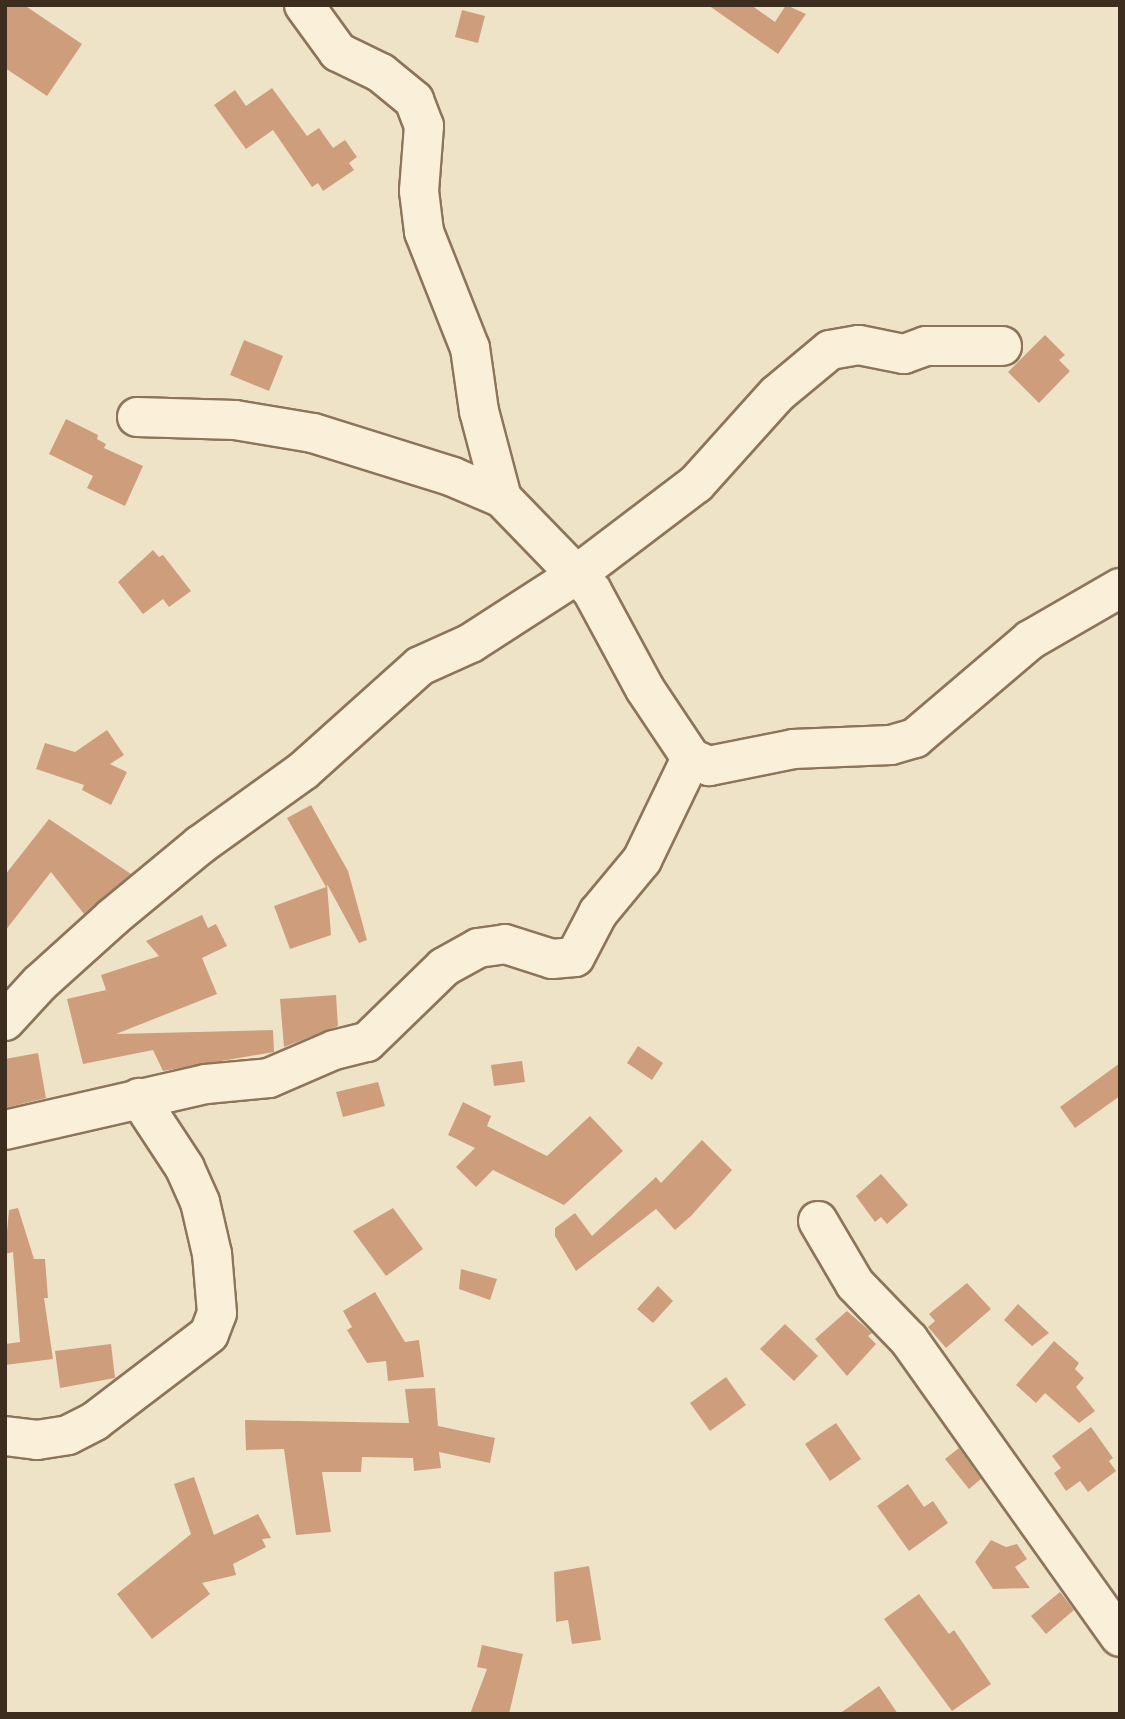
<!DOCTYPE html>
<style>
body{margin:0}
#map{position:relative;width:1125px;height:1719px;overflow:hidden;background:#efe3c7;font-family:Bitter,serif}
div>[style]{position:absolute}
.building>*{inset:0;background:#ce9e7c}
.roads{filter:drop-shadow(2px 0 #8c755b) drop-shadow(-2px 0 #8c755b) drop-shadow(0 2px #8c755b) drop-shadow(0 -2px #8c755b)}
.minor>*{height:38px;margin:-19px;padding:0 19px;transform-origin:19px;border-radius:19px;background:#faf0da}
span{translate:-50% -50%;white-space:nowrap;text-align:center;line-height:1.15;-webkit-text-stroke:7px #f7edd6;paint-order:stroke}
.frame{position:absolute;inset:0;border:7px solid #3c2d1f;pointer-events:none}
</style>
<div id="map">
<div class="building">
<div style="clip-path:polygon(5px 5px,24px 5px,82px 44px,47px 96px,5px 68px)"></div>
<div style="clip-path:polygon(708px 5px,751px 5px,775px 22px,786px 5px,806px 14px,778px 54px)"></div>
<div style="clip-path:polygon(462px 10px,485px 16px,478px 43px,455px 37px)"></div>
<div style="clip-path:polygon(272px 88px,307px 136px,319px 128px,333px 148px,345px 140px,357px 157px,349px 163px,354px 170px,323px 191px,318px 183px,312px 187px,273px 130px,246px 149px,214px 105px,235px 90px,246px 106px)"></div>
<div style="clip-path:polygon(1045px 335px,1065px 355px,1059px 360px,1070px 371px,1039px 403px,1008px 372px)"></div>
<div style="clip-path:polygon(244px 340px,283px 356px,269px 391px,230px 375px)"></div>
<div style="clip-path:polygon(66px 419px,98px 435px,97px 439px,106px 444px,104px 448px,143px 466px,125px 506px,87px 488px,93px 476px,49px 454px)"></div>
<div style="clip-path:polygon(153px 550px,159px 557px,163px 555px,191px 591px,169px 607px,163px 599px,143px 614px,118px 582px)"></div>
<div style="clip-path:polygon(107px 730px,124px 755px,110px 764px,127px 772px,111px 805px,82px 790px,84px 785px,36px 769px,45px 743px,75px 752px)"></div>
<div style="clip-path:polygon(311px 805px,348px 871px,367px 940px,359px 943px,327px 884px,331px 935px,290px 949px,274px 906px,326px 887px,287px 818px)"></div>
<div style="clip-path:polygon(49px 819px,131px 874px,84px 914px,51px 872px,5px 931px,5px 875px)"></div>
<div style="clip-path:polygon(202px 915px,208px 928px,216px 924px,227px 946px,202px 958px,217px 994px,116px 1034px,273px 1030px,274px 1052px,163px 1071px,153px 1050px,83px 1064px,67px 999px,106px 990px,101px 975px,159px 956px,146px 941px)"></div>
<div style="clip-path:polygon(336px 995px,338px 1026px,284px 1047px,280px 999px)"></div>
<div style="clip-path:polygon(638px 1046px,663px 1063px,652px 1080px,627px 1063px)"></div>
<div style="clip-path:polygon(38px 1053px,46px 1098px,5px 1108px,5px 1059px)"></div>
<div style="clip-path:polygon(522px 1061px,525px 1082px,494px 1086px,491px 1065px)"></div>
<div style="clip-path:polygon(1120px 1063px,1120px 1096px,1075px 1128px,1060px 1107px)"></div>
<div style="clip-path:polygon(378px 1082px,385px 1106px,343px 1117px,336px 1092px)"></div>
<div style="clip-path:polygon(463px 1102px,491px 1116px,487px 1126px,547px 1156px,590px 1116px,623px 1151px,564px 1205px,493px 1170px,476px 1187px,456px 1167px,475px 1148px,448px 1135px)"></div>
<div style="clip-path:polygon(702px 1140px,732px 1170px,691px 1216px,675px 1230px,656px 1209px,576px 1271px,555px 1236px,555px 1228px,575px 1213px,592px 1236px,656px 1177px,661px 1183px)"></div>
<div style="clip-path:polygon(881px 1174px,908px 1205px,887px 1224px,881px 1217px,875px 1222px,856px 1196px)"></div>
<div style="clip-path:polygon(18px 1208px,34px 1259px,45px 1259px,48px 1298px,44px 1298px,53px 1359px,5px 1365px,5px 1344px,20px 1342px,13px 1252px,5px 1254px,9px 1210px)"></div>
<div style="clip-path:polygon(393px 1208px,423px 1249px,386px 1276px,353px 1231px)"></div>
<div style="clip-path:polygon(461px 1269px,497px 1279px,490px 1300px,459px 1289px)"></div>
<div style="clip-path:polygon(967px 1283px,991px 1309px,946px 1348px,928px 1327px,935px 1321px,929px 1314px)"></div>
<div style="clip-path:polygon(658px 1286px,673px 1301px,653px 1323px,637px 1309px)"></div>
<div style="clip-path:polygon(375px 1292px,405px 1342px,419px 1340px,424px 1377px,388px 1381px,386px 1361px,367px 1363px,347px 1330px,352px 1327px,343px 1311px)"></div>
<div style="clip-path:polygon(1018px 1304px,1049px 1333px,1032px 1346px,1004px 1320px)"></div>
<div style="clip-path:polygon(847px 1311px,872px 1333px,868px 1336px,876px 1344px,847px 1376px,815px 1339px)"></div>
<div style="clip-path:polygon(785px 1324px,818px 1356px,794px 1381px,760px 1349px)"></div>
<div style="clip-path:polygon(1054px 1341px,1079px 1363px,1075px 1369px,1084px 1378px,1076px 1387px,1095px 1411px,1079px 1423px,1045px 1393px,1036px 1403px,1016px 1385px)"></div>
<div style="clip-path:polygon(111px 1344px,115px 1378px,60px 1388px,55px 1351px)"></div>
<div style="clip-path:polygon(726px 1377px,746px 1405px,710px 1431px,690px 1403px)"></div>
<div style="clip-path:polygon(435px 1388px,438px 1426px,495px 1438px,490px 1463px,439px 1452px,441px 1468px,414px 1471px,413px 1458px,362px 1457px,361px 1472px,322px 1472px,331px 1532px,296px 1535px,284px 1449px,246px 1450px,245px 1420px,409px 1423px,405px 1389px)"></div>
<div style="clip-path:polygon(836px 1423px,861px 1459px,830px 1481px,805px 1444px)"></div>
<div style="clip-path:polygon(1091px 1427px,1113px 1458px,1109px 1461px,1116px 1471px,1088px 1492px,1080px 1481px,1066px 1491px,1054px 1473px,1061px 1468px,1052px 1456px)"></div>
<div style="clip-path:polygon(959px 1448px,981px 1479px,969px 1489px,945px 1459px)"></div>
<div style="clip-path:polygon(194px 1477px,214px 1535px,258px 1514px,271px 1538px,262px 1539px,266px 1547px,233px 1564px,236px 1575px,202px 1583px,210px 1594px,152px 1639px,117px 1594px,191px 1534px,174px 1484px)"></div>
<div style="clip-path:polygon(908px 1484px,924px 1507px,933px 1501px,948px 1523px,909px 1551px,877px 1506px)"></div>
<div style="clip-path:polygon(991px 1540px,1006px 1547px,1017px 1544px,1027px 1559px,1015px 1567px,1030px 1588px,993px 1589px,975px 1562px)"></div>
<div style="clip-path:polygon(589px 1566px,601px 1640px,572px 1644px,568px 1620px,556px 1622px,554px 1572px)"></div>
<div style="clip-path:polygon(1060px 1592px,1074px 1610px,1046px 1634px,1031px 1616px)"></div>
<div style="clip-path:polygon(919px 1594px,949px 1634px,954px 1630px,991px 1684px,952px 1711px,884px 1619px)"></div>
<div style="clip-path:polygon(482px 1645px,523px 1654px,509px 1714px,470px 1714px,487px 1669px,477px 1667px)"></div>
<div style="clip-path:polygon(879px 1686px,898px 1714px,839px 1714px)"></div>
</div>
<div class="roads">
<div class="minor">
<div style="left:304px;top:5px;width:58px;rotate:54.1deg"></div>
<div style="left:338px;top:52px;width:48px;rotate:26deg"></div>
<div style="left:381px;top:73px;width:43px;rotate:39.3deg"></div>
<div style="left:414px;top:100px;width:28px;rotate:69deg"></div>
<div style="left:424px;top:126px;width:65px;rotate:94.4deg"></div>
<div style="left:419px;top:191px;width:41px;rotate:83deg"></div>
<div style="left:424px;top:232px;width:125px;rotate:68.4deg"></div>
<div style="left:470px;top:348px;width:64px;rotate:81.9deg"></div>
<div style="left:479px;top:411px;width:90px;rotate:75.2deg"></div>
<div style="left:502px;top:498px;width:129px;rotate:45.9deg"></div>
<div style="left:592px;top:591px;width:111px;rotate:61.6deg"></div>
<div style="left:645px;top:689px;width:83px;rotate:56.3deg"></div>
<div style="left:691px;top:758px;width:20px;rotate:24deg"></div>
<div style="left:709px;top:766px;width:86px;rotate:-11.4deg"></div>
<div style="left:793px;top:749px;width:98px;rotate:-2.3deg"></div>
<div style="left:891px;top:745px;width:25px;rotate:-16deg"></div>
<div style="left:915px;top:738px;width:151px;rotate:-40.4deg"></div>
<div style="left:1030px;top:640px;width:104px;rotate:-30deg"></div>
<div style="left:137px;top:417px;width:98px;rotate:1.8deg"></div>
<div style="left:235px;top:420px;width:79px;rotate:9.5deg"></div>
<div style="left:313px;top:433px;width:147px;rotate:17.4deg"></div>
<div style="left:453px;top:477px;width:53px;rotate:23.2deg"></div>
<div style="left:5px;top:1021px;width:52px;rotate:-47.4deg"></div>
<div style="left:40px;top:983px;width:98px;rotate:-42.1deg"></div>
<div style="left:113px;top:917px;width:113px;rotate:-39.6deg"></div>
<div style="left:200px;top:845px;width:127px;rotate:-35.7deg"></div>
<div style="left:303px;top:771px;width:157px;rotate:-41.9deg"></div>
<div style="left:420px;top:666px;width:56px;rotate:-24.3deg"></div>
<div style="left:471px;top:643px;width:125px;rotate:-32.9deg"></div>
<div style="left:576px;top:575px;width:151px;rotate:-37.2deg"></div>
<div style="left:696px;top:484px;width:121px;rotate:-48deg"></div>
<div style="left:777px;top:394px;width:69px;rotate:-39.7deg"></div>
<div style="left:830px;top:350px;width:29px;rotate:-10deg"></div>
<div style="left:859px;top:345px;width:46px;rotate:11.3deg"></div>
<div style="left:904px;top:354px;width:23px;rotate:-20deg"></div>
<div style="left:926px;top:346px;width:76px"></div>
<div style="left:5px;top:1130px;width:206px;rotate:-12.9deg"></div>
<div style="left:206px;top:1084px;width:63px;rotate:-5.4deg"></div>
<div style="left:269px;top:1078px;width:71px;rotate:-23.3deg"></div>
<div style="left:334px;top:1050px;width:34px;rotate:-14deg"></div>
<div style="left:367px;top:1042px;width:107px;rotate:-44.2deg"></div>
<div style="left:444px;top:967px;width:39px;rotate:-29deg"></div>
<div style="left:478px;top:948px;width:27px;rotate:-8deg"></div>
<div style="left:505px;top:944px;width:49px;rotate:17.7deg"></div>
<div style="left:552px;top:959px;width:23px;rotate:-5deg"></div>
<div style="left:575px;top:957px;width:50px;rotate:-62.4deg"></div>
<div style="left:598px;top:913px;width:69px;rotate:-50.3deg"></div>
<div style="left:642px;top:860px;width:113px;rotate:-64.3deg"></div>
<div style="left:818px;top:1221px;width:73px;rotate:59.6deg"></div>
<div style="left:855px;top:1284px;width:78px;rotate:46deg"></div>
<div style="left:909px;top:1340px;width:364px;rotate:54.6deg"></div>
<div style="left:5px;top:1436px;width:32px;rotate:7deg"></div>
<div style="left:37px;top:1440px;width:31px;rotate:-9deg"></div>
<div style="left:68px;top:1435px;width:30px;rotate:-27deg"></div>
<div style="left:95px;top:1421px;width:143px;rotate:-37.3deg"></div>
<div style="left:209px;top:1334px;width:22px;rotate:-69deg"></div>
<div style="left:217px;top:1313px;width:59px;rotate:-94.8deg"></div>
<div style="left:212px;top:1254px;width:53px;rotate:-103deg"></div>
<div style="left:200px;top:1202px;width:37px;rotate:-114deg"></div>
<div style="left:185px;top:1168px;width:84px;rotate:-123.3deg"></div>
</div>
</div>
<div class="frame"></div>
</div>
